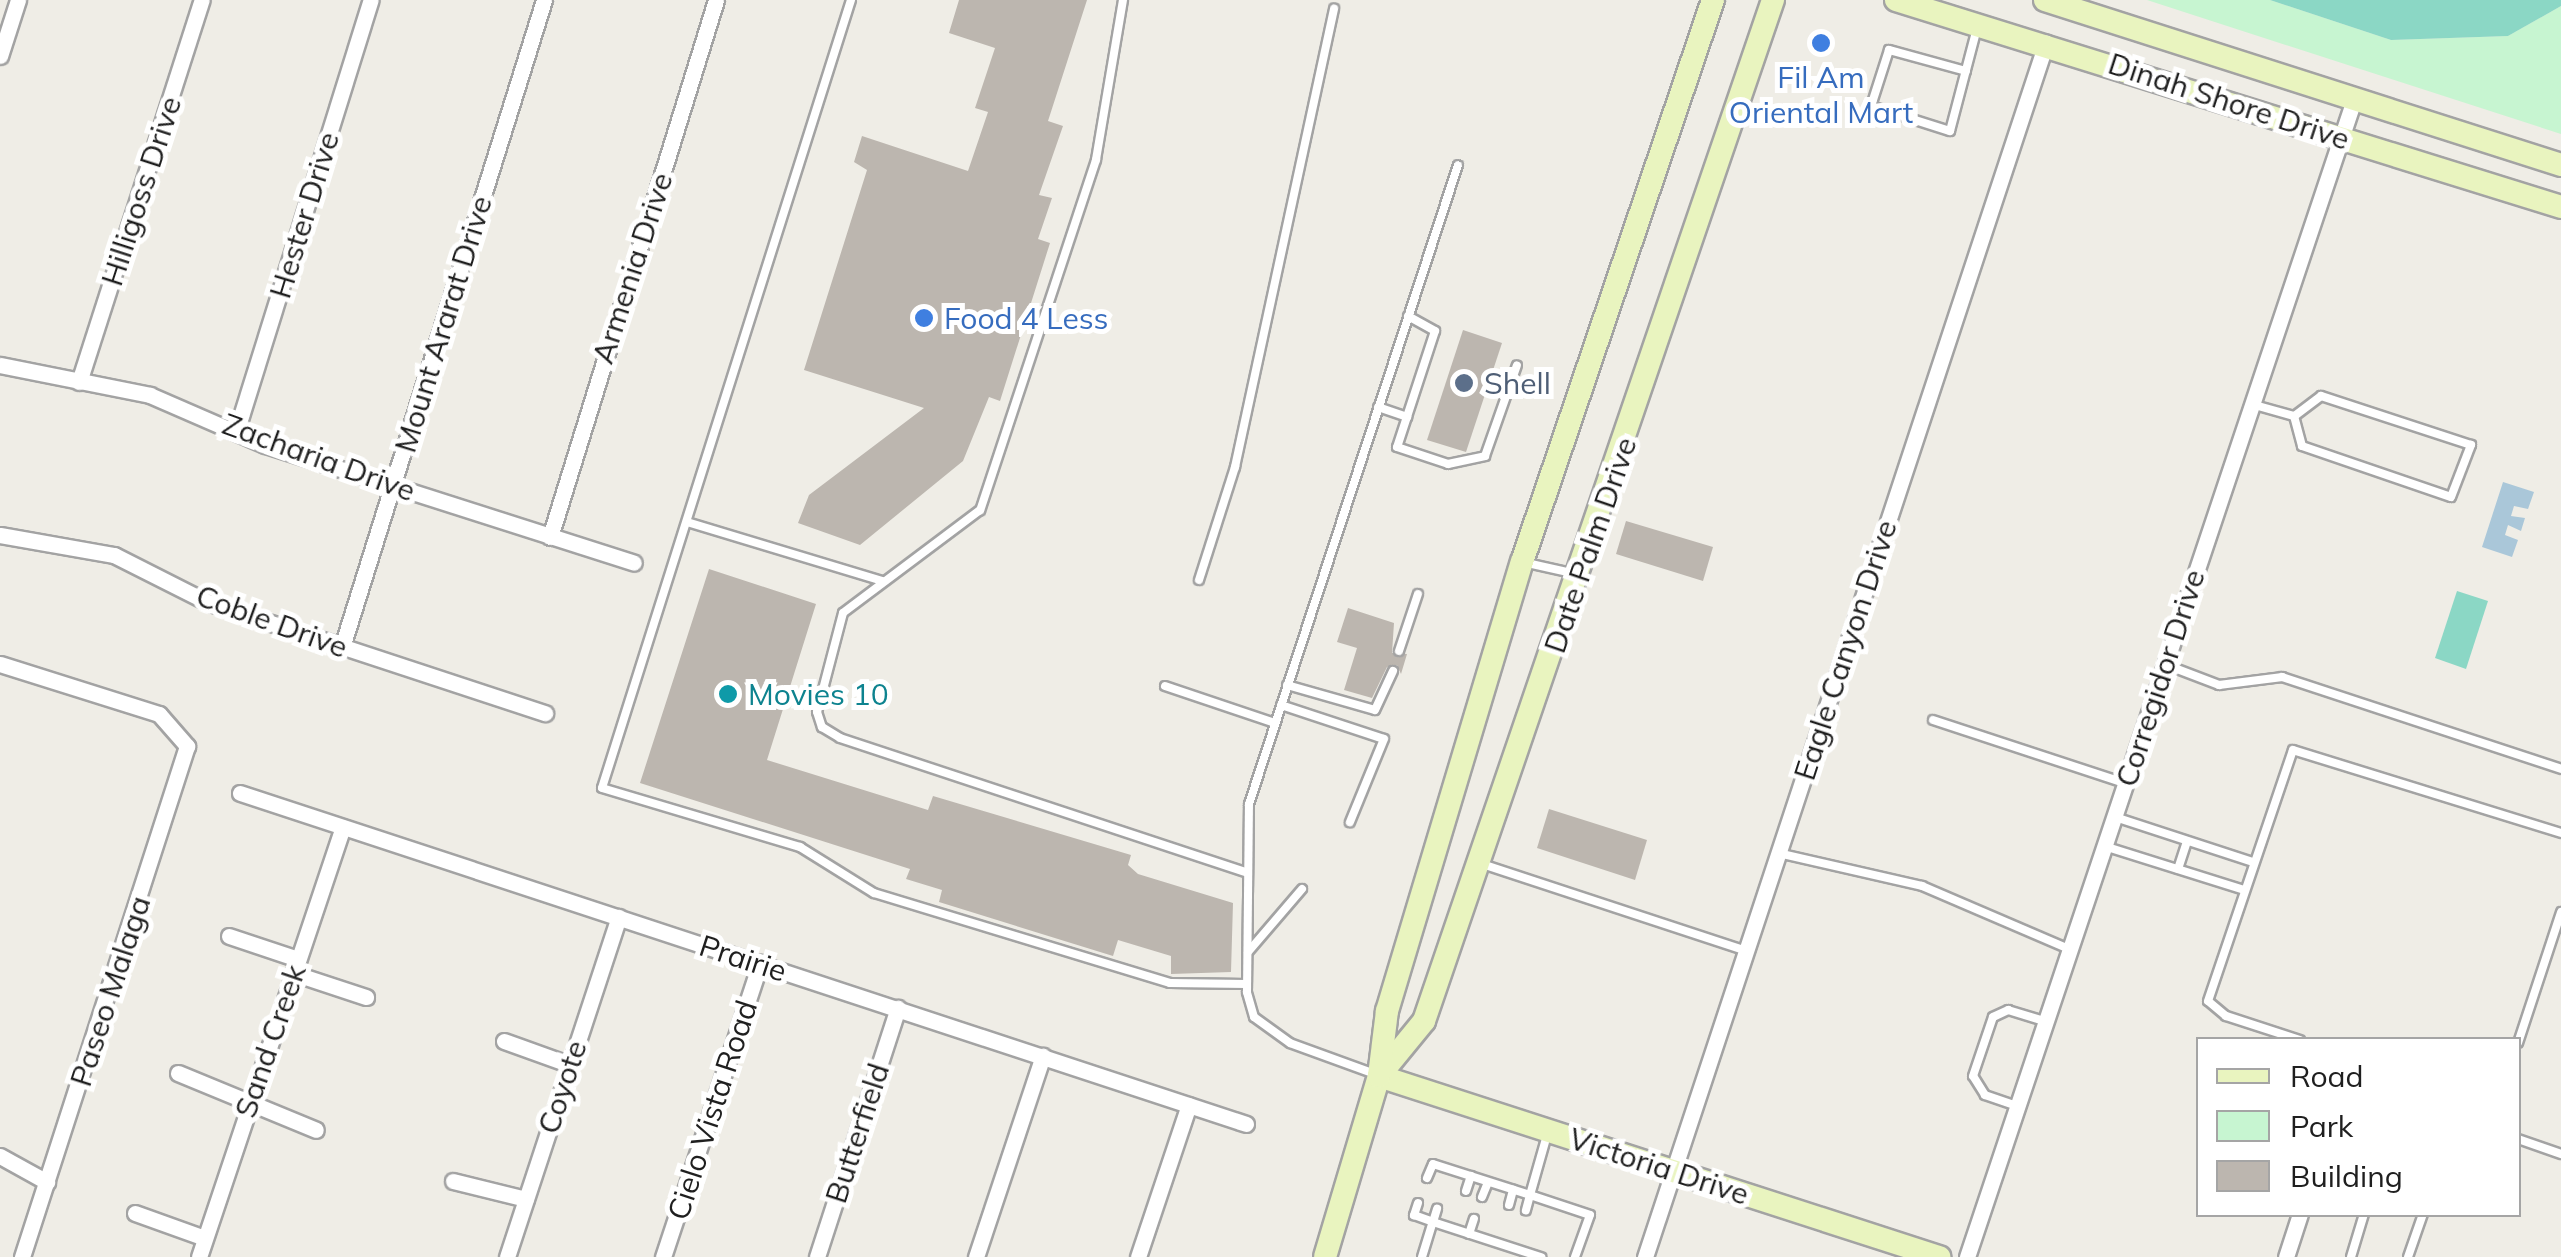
<!DOCTYPE html>
<style>
body{margin:0}
#map{position:relative;width:2561px;height:1257px;overflow:hidden;background:#efede6;font-family:Mulish,sans-serif}
div>[style]{position:absolute}
.park>*{inset:0;background:#c7f5d1}
.pitch>*{inset:0;background:#8bd7c5}
.water>*{inset:0;background:#aac7d9}
.building>*{inset:0;background:#bcb6af}
.roads{filter:drop-shadow(2px 0 #a3a3a3) drop-shadow(-2px 0 #a3a3a3) drop-shadow(0 2px #a3a3a3) drop-shadow(0 -2px #a3a3a3)}
.lane>*{height:8px;margin:-4px;padding:0 4px;transform-origin:4px;border-radius:4px;background:#fff}
.street>*{height:15px;margin:-7.5px;padding:0 7.5px;transform-origin:7.5px;border-radius:7.5px;background:#fff}
.secondary>*{height:22px;margin:-11px;padding:0 11px;transform-origin:11px;border-radius:11px;background:#e9f4bf}
.dots>*{width:28px;height:28px;translate:-50% -50%;box-sizing:border-box;border:5px solid #fff;border-radius:50%}
span{translate:-50% -50%;white-space:nowrap;text-align:center;line-height:1.15;-webkit-text-stroke:10px #fff;paint-order:stroke}
.shop-label{font-size:30px;color:#366cbe}
.left{translate:0 -50%;text-align:left}
.street-label{font-size:30px;color:#1f1f1f}
.service-label{font-size:30px;color:#4e5e75}
.culture-label{font-size:30px;color:#0d838f}
.legend{position:absolute;left:2196px;top:1037px;width:325px;height:180px;box-sizing:border-box;background:#fff;border:2px solid #a5a5a5;margin:0;padding:12px 18px;list-style:none;font-size:30px;color:#1f1f1f}
.legend li{display:flex;align-items:center;gap:20px;height:50px}
.legend b{width:50px;border:2px solid #a5a5a5}
</style>
<div id="map">
<div class="park">
<div style="clip-path:polygon(2147px 0,2270px 0,2391px 40px,2508px 36px,2561px 6px,2561px 134px)"></div>
</div>
<div class="pitch">
<div style="clip-path:polygon(2270px 0,2561px 0,2561px 6px,2508px 36px,2391px 40px)"></div>
<div style="clip-path:polygon(2457px 591px,2488px 601px,2466px 669px,2435px 658px)"></div>
</div>
<div class="water">
<div style="clip-path:polygon(2503px 482px,2534px 492px,2528px 509px,2514px 506px,2511px 516px,2525px 518px,2521px 531px,2508px 525px,2505px 535px,2518px 540px,2512px 557px,2482px 547px)"></div>
</div>
<div class="building">
<div style="clip-path:polygon(959px 0,1087px 0,1048px 121px,1063px 126px,1039px 195px,1052px 198px,1038px 239px,1050px 243px,1000px 401px,989px 397px,963px 461px,860px 545px,798px 523px,809px 495px,924px 408px,804px 370px,867px 170px,854px 162px,862px 136px,968px 171px,988px 112px,975px 108px,995px 48px,949px 33px)"></div>
<div style="clip-path:polygon(1463px 330px,1502px 343px,1466px 452px,1427px 440px)"></div>
<div style="clip-path:polygon(1626px 521px,1713px 547px,1703px 581px,1616px 554px)"></div>
<div style="clip-path:polygon(709px 569px,816px 604px,767px 760px,928px 810px,933px 796px,1131px 855px,1128px 865px,1138px 874px,1233px 903px,1231px 972px,1171px 974px,1171px 956px,1118px 940px,1113px 956px,939px 902px,942px 890px,906px 879px,910px 869px,640px 783px)"></div>
<div style="clip-path:polygon(1348px 608px,1394px 623px,1392px 653px,1407px 654px,1401px 674px,1397px 665px,1387px 667px,1372px 698px,1344px 690px,1357px 648px,1337px 642px)"></div>
<div style="clip-path:polygon(1549px 809px,1647px 840px,1635px 880px,1537px 848px)"></div>
</div>
<div class="roads">
<div class="lane">
<div style="left:851px;top:0;width:826px;rotate:107.54deg"></div>
<div style="left:602px;top:788px;width:207px;rotate:16.6deg"></div>
<div style="left:800px;top:847px;width:87px;rotate:31.9deg"></div>
<div style="left:874px;top:893px;width:309px;rotate:16.9deg"></div>
<div style="left:1170px;top:983px;width:77px;rotate:0.7deg"></div>
<div style="left:1123px;top:0;width:162px;rotate:99.6deg"></div>
<div style="left:1096px;top:160px;width:369px;rotate:108.3deg"></div>
<div style="left:980px;top:510px;width:171px;rotate:143.1deg"></div>
<div style="left:843px;top:613px;width:102px;rotate:104.7deg"></div>
<div style="left:817px;top:712px;width:16px;rotate:72deg"></div>
<div style="left:822px;top:727px;width:21px;rotate:31deg"></div>
<div style="left:840px;top:738px;width:428px;rotate:18.3deg"></div>
<div style="left:1966px;top:71px;width:80px;rotate:-164.7deg"></div>
<div style="left:1889px;top:50px;width:59px;rotate:107.8deg"></div>
<div style="left:1871px;top:106px;width:83px;rotate:17.6deg"></div>
<div style="left:1950px;top:131px;width:106px;rotate:-75.3deg"></div>
<div style="left:1408px;top:316px;width:31px;rotate:29deg"></div>
<div style="left:1435px;top:331px;width:122px;rotate:108.1deg"></div>
<div style="left:1397px;top:447px;width:54px;rotate:18.4deg"></div>
<div style="left:1448px;top:464px;width:38px;rotate:-12deg"></div>
<div style="left:1485px;top:456px;width:96px;rotate:-70.6deg"></div>
<div style="left:2251px;top:404px;width:45px;rotate:15.6deg"></div>
<div style="left:2294px;top:416px;width:31px;rotate:75deg"></div>
<div style="left:2302px;top:446px;width:157px;rotate:18.9deg"></div>
<div style="left:2451px;top:497px;width:56px;rotate:-69deg"></div>
<div style="left:2471px;top:445px;width:158px;rotate:-161.9deg"></div>
<div style="left:2321px;top:396px;width:34px;rotate:143deg"></div>
<div style="left:1378px;top:407px;width:31px;rotate:19deg"></div>
<div style="left:687px;top:522px;width:205px;rotate:16.8deg"></div>
<div style="left:1527px;top:563px;width:46px;rotate:12.5deg"></div>
<div style="left:1199px;top:580px;width:119px;rotate:-72.3deg"></div>
<div style="left:1235px;top:467px;width:469px;rotate:-77.8deg"></div>
<div style="left:1399px;top:651px;width:60px;rotate:-71.6deg"></div>
<div style="left:2164px;top:664px;width:59px;rotate:20.9deg"></div>
<div style="left:2219px;top:685px;width:64px;rotate:-7.2deg"></div>
<div style="left:2282px;top:677px;width:294px;rotate:18.2deg"></div>
<div style="left:1287px;top:685px;width:91px;rotate:15.9deg"></div>
<div style="left:1375px;top:710px;width:43px;rotate:-65.2deg"></div>
<div style="left:1165px;top:686px;width:116px;rotate:18.6deg"></div>
<div style="left:1281px;top:705px;width:108px;rotate:18.3deg"></div>
<div style="left:1384px;top:739px;width:90px;rotate:112.3deg"></div>
<div style="left:1933px;top:720px;width:202px;rotate:18.2deg"></div>
<div style="left:2115px;top:817px;width:145px;rotate:18.1deg"></div>
<div style="left:2104px;top:846px;width:147px;rotate:17.4deg"></div>
<div style="left:1778px;top:853px;width:148px;rotate:12.9deg"></div>
<div style="left:1922px;top:886px;width:160px;rotate:23.2deg"></div>
<div style="left:1479px;top:863px;width:281px;rotate:18.2deg"></div>
<div style="left:2178px;top:869px;width:29px;rotate:-72deg"></div>
<div style="left:1248px;top:952px;width:83px;rotate:-49.4deg"></div>
<div style="left:2300px;top:1040px;width:78px;rotate:-162deg"></div>
<div style="left:2226px;top:1016px;width:23px;rotate:-140deg"></div>
<div style="left:2208px;top:1001px;width:265px;rotate:-71.3deg"></div>
<div style="left:2293px;top:750px;width:281px;rotate:17.2deg"></div>
<div style="left:2518px;top:1043px;width:138px;rotate:-71.8deg"></div>
<div style="left:1375px;top:1074px;width:90px;rotate:-160deg"></div>
<div style="left:1290px;top:1043px;width:44px;rotate:-144.2deg"></div>
<div style="left:1254px;top:1017px;width:26px;rotate:-106deg"></div>
<div style="left:1247px;top:992px;width:188px;rotate:-89.4deg"></div>
<div style="left:1249px;top:804px;width:672px;rotate:-71.89deg"></div>
<div style="left:2017px;top:1106px;width:34px;rotate:-161deg"></div>
<div style="left:1985px;top:1095px;width:22px;rotate:-122deg"></div>
<div style="left:1973px;top:1076px;width:62px;rotate:-71.3deg"></div>
<div style="left:1993px;top:1017px;width:17px;rotate:-25deg"></div>
<div style="left:2008px;top:1010px;width:39px;rotate:17deg"></div>
<div style="left:1547px;top:1135px;width:62px;rotate:105.8deg"></div>
<div style="left:1530px;top:1195px;width:63px;rotate:18.4deg"></div>
<div style="left:1590px;top:1215px;width:45px;rotate:109.7deg"></div>
<div style="left:2518px;top:1139px;width:46px;rotate:19.2deg"></div>
<div style="left:1427px;top:1178px;width:15px;rotate:-67deg"></div>
<div style="left:1433px;top:1164px;width:102px;rotate:17.7deg"></div>
<div style="left:1530px;top:1195px;width:16px;rotate:105deg"></div>
<div style="left:1466px;top:1191px;width:16px;rotate:-72deg"></div>
<div style="left:1482px;top:1197px;width:16px;rotate:-68deg"></div>
<div style="left:1418px;top:1203px;width:13px;rotate:108deg"></div>
<div style="left:1414px;top:1215px;width:20px;rotate:20deg"></div>
<div style="left:1433px;top:1222px;width:14px;rotate:-73deg"></div>
<div style="left:1509px;top:1205px;width:16px;rotate:-75deg"></div>
<div style="left:1469px;top:1234px;width:16px;rotate:-72deg"></div>
<div style="left:1422px;top:1257px;width:37px;rotate:-73deg"></div>
<div style="left:1433px;top:1222px;width:114px;rotate:18deg"></div>
<div style="left:2351px;top:1257px;width:45px;rotate:-73.2deg"></div>
<div style="left:2408px;top:1257px;width:46px;rotate:-70.8deg"></div>
</div>
<div class="street">
<div style="left:0;top:56px;width:59px;rotate:-72.2deg"></div>
<div style="left:0;top:365px;width:153px;rotate:11.3deg"></div>
<div style="left:150px;top:395px;width:125px;rotate:23.5deg"></div>
<div style="left:265px;top:445px;width:387px;rotate:17.7deg"></div>
<div style="left:79px;top:382px;width:401px;rotate:-72.2deg"></div>
<div style="left:237px;top:429px;width:449px;rotate:-72.7deg"></div>
<div style="left:0;top:535px;width:116px;rotate:10deg"></div>
<div style="left:114px;top:555px;width:104px;rotate:26.8deg"></div>
<div style="left:207px;top:602px;width:356px;rotate:18.2deg"></div>
<div style="left:550px;top:537px;width:562px;rotate:-72.82deg"></div>
<div style="left:342px;top:647px;width:678px;rotate:-72.66deg"></div>
<div style="left:0;top:664px;width:167px;rotate:17.5deg"></div>
<div style="left:159px;top:714px;width:43px;rotate:48.8deg"></div>
<div style="left:187px;top:746px;width:537px;rotate:107.9deg"></div>
<div style="left:240px;top:793px;width:1059px;rotate:18.21deg"></div>
<div style="left:229px;top:936px;width:73px;rotate:18.4deg"></div>
<div style="left:293px;top:973px;width:77px;rotate:18.2deg"></div>
<div style="left:504px;top:1041px;width:68px;rotate:19.8deg"></div>
<div style="left:178px;top:1073px;width:149px;rotate:22.4deg"></div>
<div style="left:0;top:1156px;width:54px;rotate:29deg"></div>
<div style="left:453px;top:1181px;width:75px;rotate:13.9deg"></div>
<div style="left:135px;top:1213px;width:74px;rotate:19.7deg"></div>
<div style="left:199px;top:1257px;width:453px;rotate:-71.5deg"></div>
<div style="left:507px;top:1257px;width:358px;rotate:-71.8deg"></div>
<div style="left:663px;top:1257px;width:310px;rotate:-71.7deg"></div>
<div style="left:817px;top:1257px;width:262px;rotate:-72deg"></div>
<div style="left:976px;top:1257px;width:212px;rotate:-71.6deg"></div>
<div style="left:1138px;top:1257px;width:160px;rotate:-71.5deg"></div>
<div style="left:1645px;top:1257px;width:1279px;rotate:-71.72deg"></div>
<div style="left:1967px;top:1257px;width:1220px;rotate:-71.51deg"></div>
<div style="left:2286px;top:1257px;width:45px;rotate:-72deg"></div>
</div>
<div class="secondary">
<div style="left:1896px;top:0;width:696px;rotate:17.29deg"></div>
<div style="left:2045px;top:0;width:542px;rotate:17.73deg"></div>
<div style="left:1379px;top:1076px;width:71px;rotate:-50.7deg"></div>
<div style="left:1424px;top:1021px;width:1079px;rotate:-71.13deg"></div>
<div style="left:1379px;top:1076px;width:589px;rotate:17.91deg"></div>
<div style="left:1325px;top:1257px;width:189px;rotate:-73.4deg"></div>
<div style="left:1379px;top:1076px;width:65px;rotate:-83deg"></div>
<div style="left:1387px;top:1011px;width:469px;rotate:-73.3deg"></div>
<div style="left:1522px;top:562px;width:594px;rotate:-71.23deg"></div>
</div>
</div>
<div class="dots">
<div style="left:1821px;top:43px;background:#3f7fe0"></div>
<div style="left:924px;top:318px;background:#3f7fe0"></div>
<div style="left:1464px;top:383px;background:#5c6f8a"></div>
<div style="left:728px;top:694px;background:#0f9aa8"></div>
</div>
<div class="shop-label">
<span style="left:1821px;top:94px">Fil Am<br>Oriental Mart</span>
<span class="left" style="left:944px;top:318px">Food 4 Less</span>
</div>
<div class="street-label">
<span style="left:2229px;top:101px;rotate:18deg">Dinah Shore Drive</span>
<span style="left:141px;top:191px;rotate:-72deg">Hilligoss Drive</span>
<span style="left:304px;top:215px;rotate:-73deg">Hester Drive</span>
<span style="left:632px;top:268px;rotate:-72deg">Armenia Drive</span>
<span style="left:443px;top:324px;rotate:-73deg">Mount Ararat Drive</span>
<span style="left:319px;top:457px;rotate:20deg">Zacharia Drive</span>
<span style="left:1590px;top:545px;rotate:-71deg">Date Palm Drive</span>
<span style="left:272px;top:621px;rotate:20deg">Coble Drive</span>
<span style="left:1845px;top:650px;rotate:-72deg">Eagle Canyon Drive</span>
<span style="left:2160px;top:678px;rotate:-72deg">Corregidor Drive</span>
<span style="left:743px;top:958px;rotate:18deg">Prairie</span>
<span style="left:110px;top:991px;rotate:-72deg">Paseo Malaga</span>
<span style="left:270px;top:1041px;rotate:-71deg">Sand Creek</span>
<span style="left:562px;top:1087px;rotate:-72deg">Coyote</span>
<span style="left:712px;top:1110px;rotate:-72deg">Cielo Vista Road</span>
<span style="left:857px;top:1133px;rotate:-72deg">Butterfield</span>
<span style="left:1659px;top:1166px;rotate:18deg">Victoria Drive</span>
</div>
<div class="service-label">
<span class="left" style="left:1484px;top:383px">Shell</span>
</div>
<div class="culture-label">
<span class="left" style="left:748px;top:694px">Movies 10</span>
</div>
<ul class="legend">
<li><b style="height:12px;background:#e9f4bf"></b>Road</li>
<li><b style="height:28px;background:#c7f5d1"></b>Park</li>
<li><b style="height:28px;background:#bcb6af"></b>Building</li>
</ul>
</div>
